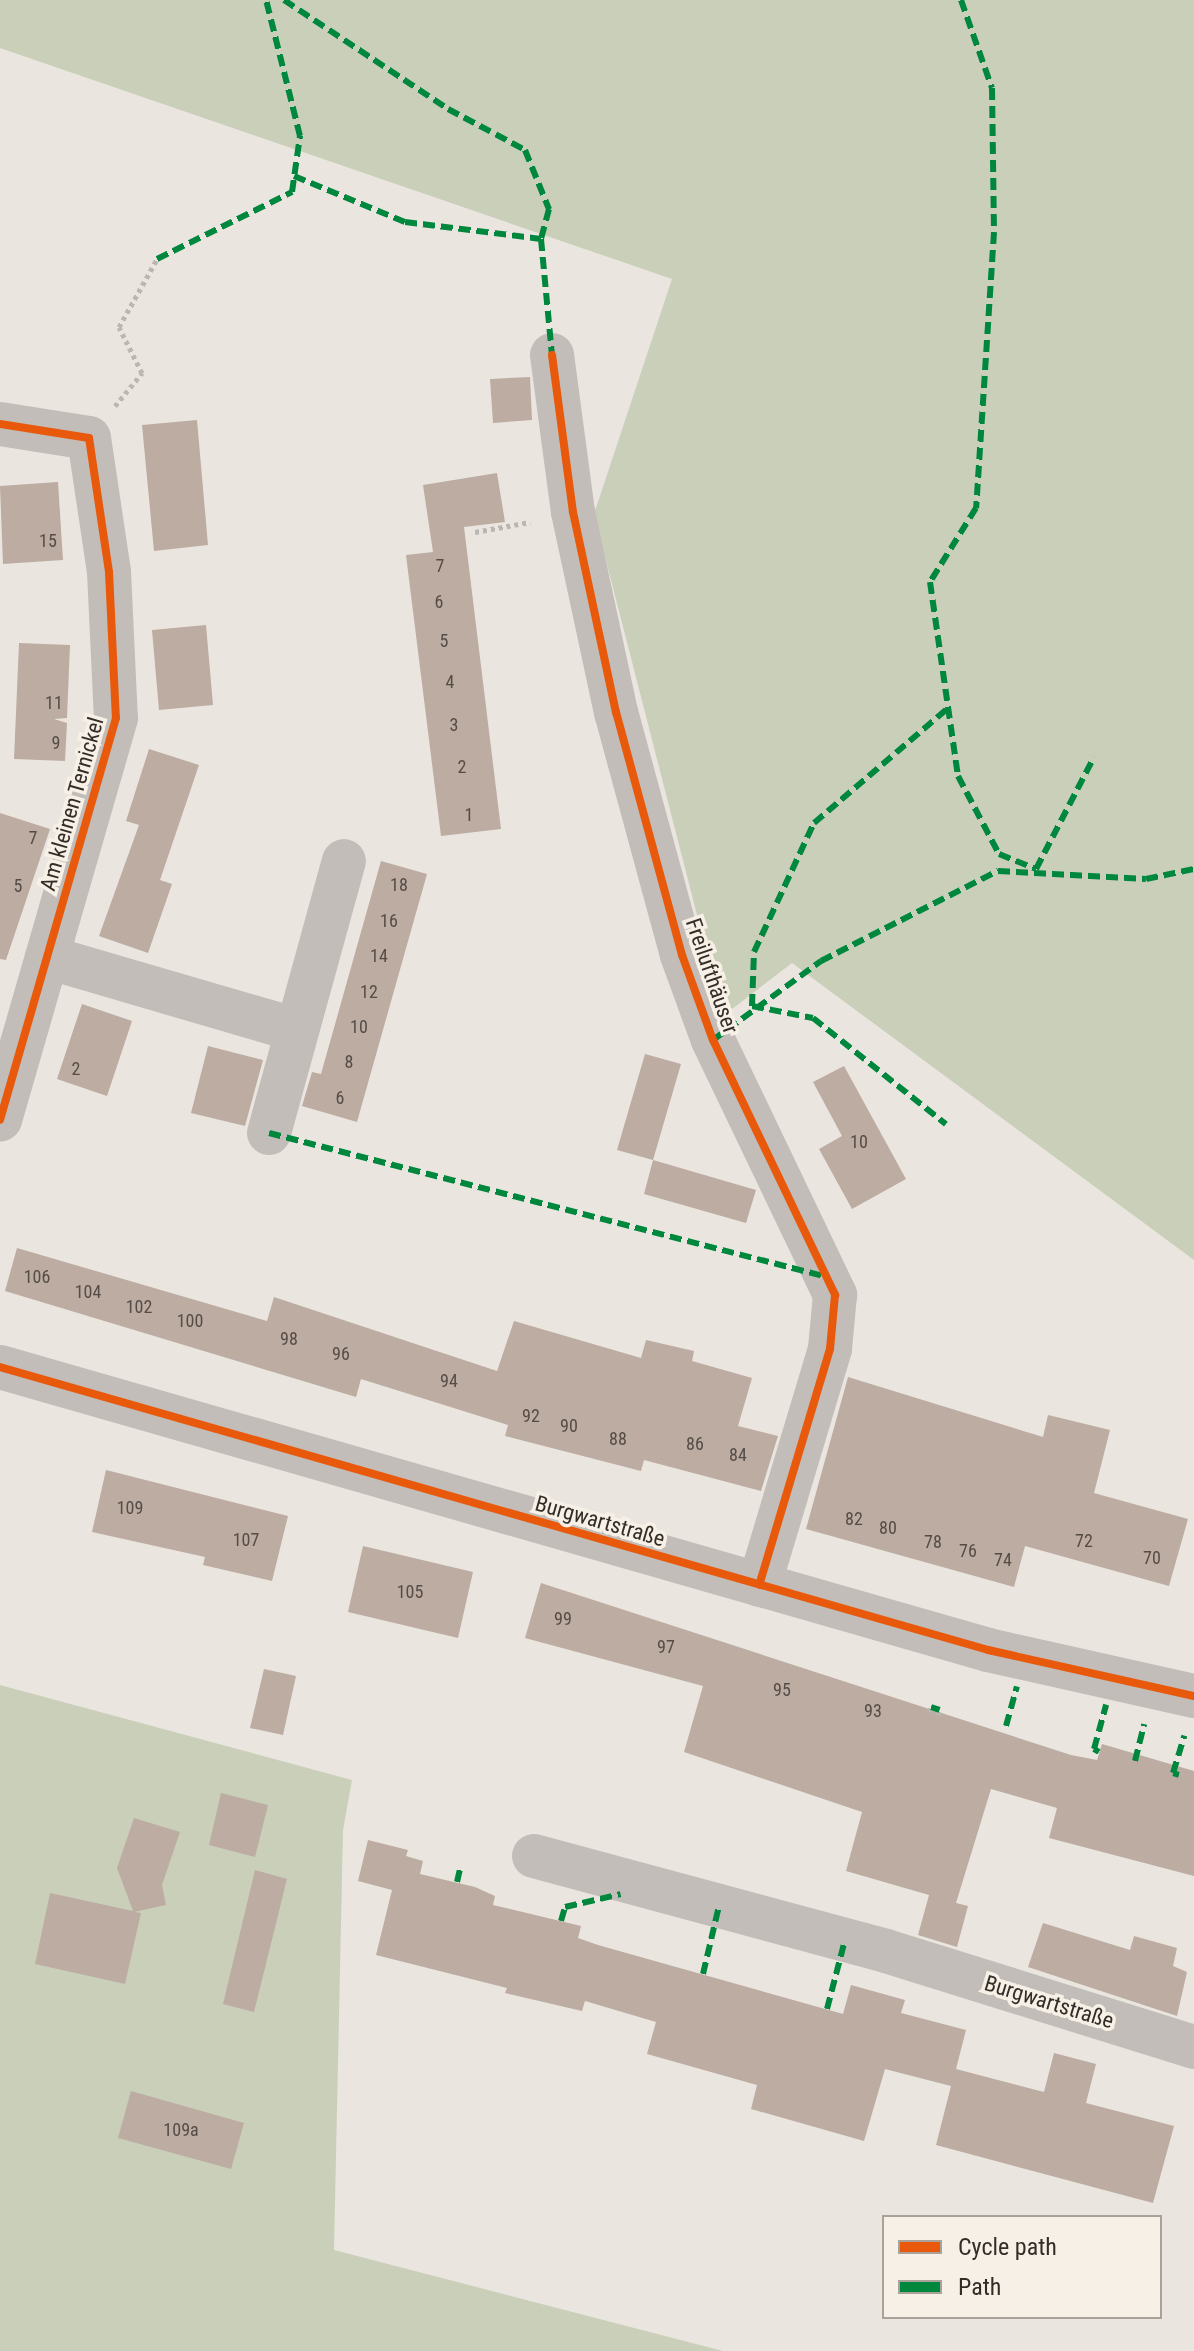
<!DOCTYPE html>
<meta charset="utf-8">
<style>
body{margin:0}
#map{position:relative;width:1194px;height:2351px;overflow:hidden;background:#eae6df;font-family:"Roboto Condensed",sans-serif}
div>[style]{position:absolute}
.green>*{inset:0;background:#cacfba}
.building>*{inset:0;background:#bcaca2}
.path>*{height:5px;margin-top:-2.5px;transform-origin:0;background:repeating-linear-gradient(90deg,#bbb6b1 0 4px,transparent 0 8px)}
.minor>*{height:44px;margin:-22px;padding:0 22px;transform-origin:22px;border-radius:22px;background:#c2bdb8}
.quiet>*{height:6px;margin-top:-3px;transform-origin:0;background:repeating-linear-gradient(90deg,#00873e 0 12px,transparent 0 18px)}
.cycleway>*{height:8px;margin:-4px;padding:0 4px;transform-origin:4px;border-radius:4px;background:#e8590c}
span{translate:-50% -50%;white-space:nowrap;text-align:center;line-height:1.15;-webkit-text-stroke:7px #f7f0e6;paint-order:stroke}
.number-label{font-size:18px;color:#554c46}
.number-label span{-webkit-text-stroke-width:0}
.street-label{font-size:22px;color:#332c27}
.legend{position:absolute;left:882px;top:2215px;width:280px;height:104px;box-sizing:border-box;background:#f7f0e6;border:2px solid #a9a29a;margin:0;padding:10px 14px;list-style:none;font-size:24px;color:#332c27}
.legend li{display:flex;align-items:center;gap:16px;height:40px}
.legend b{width:40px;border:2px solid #a9a29a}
</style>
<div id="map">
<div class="green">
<div style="clip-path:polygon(0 0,1194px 0,1194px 1260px,792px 963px,723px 1016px,594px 514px,672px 279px,0 48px)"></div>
<div style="clip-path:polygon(0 1685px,352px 1780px,343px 1830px,334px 2250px,723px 2351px,0 2351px)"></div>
</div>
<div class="building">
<div style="clip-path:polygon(530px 377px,532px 420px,493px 423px,490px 379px)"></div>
<div style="clip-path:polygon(197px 420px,208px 545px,154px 551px,142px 425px)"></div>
<div style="clip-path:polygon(497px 473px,505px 522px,464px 527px,501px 829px,441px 836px,406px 555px,433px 552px,423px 485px)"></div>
<div style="clip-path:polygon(58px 482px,63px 560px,3px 564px,0 486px)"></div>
<div style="clip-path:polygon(206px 625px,213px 705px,159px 710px,152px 630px)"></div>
<div style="clip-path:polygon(19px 643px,70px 645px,67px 718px,54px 719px,67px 723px,65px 761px,14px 759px)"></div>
<div style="clip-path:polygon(149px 749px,199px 765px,160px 880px,172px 884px,148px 953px,99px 936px,139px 825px,126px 821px)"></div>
<div style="clip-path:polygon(0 813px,50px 829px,6px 960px,0 959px)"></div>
<div style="clip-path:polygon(381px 861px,427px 874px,357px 1122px,302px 1106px,312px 1072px,321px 1074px)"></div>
<div style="clip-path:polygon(82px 1004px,132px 1021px,107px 1096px,57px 1079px)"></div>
<div style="clip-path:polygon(208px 1046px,263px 1060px,245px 1126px,191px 1113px)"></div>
<div style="clip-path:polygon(645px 1054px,681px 1064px,653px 1160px,617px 1150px)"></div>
<div style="clip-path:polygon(844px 1066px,906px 1179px,852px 1209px,819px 1149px,842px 1136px,813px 1082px)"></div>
<div style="clip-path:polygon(653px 1160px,756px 1190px,746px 1223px,644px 1194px)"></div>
<div style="clip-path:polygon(17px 1248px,267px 1321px,274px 1297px,497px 1371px,514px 1321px,641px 1358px,646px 1340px,694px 1351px,692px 1361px,752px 1378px,738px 1426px,778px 1436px,761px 1491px,644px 1460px,641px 1471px,505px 1436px,508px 1425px,361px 1379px,356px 1397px,5px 1291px)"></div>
<div style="clip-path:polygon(848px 1377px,1043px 1437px,1048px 1415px,1110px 1430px,1094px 1493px,1188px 1519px,1169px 1586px,1025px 1546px,1014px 1587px,806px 1529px)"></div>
<div style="clip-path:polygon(106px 1470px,288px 1516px,272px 1581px,203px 1565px,205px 1557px,92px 1532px)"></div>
<div style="clip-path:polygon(363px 1546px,473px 1572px,458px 1638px,348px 1612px)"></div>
<div style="clip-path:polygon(541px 1583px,1071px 1755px,1097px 1760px,1102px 1744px,1194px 1771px,1194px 1876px,1049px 1838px,1057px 1808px,991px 1789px,956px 1903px,968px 1906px,957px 1947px,918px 1935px,929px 1895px,846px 1871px,862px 1812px,684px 1752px,703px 1686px,525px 1638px)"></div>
<div style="clip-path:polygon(264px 1669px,296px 1676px,283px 1735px,250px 1728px)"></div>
<div style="clip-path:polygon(221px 1793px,268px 1805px,255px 1857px,209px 1845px)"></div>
<div style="clip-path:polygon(134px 1818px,180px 1832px,162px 1885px,166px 1905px,134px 1912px,141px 1913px,125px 1984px,35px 1964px,50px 1893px,133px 1911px,117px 1868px)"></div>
<div style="clip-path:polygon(368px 1840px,408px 1850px,406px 1856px,423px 1861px,420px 1874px,475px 1887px,495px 1896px,493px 1905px,581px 1926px,578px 1938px,598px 1945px,843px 2014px,851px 1985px,905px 2000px,901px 2013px,966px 2030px,956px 2069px,1044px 2092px,1054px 2053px,1096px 2064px,1086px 2103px,1174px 2126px,1153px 2203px,936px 2145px,951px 2086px,885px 2069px,864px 2141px,751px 2109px,757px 2085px,647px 2054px,656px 2022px,585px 2001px,582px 2011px,505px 1993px,507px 1988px,376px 1955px,392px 1890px,358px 1881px)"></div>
<div style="clip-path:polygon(255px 1870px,287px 1879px,254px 2012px,223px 2004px)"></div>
<div style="clip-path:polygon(1043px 1923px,1130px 1950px,1134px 1936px,1177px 1948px,1173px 1966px,1187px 1972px,1177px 2016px,1028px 1967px)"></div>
<div style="clip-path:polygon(131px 2091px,244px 2123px,231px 2169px,118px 2138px)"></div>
</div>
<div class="path">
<div style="left:115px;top:406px;width:43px;rotate:-50.7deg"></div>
<div style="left:142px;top:373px;width:51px;rotate:-116.6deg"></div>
<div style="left:119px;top:327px;width:78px;rotate:-60.8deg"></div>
<div style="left:475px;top:532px;width:56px;rotate:-10.3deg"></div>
<div style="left:929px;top:1712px;width:5px;rotate:-68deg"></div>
<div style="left:938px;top:1715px;width:5px;rotate:-68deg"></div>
</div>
<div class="minor">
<div style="left:552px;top:355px;width:158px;rotate:82.4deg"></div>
<div style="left:573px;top:512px;width:205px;rotate:77.9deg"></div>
<div style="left:616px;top:712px;width:252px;rotate:74.8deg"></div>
<div style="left:682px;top:955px;width:90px;rotate:70deg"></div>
<div style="left:713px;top:1040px;width:283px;rotate:64.4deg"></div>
<div style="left:835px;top:1295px;width:54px;rotate:95.3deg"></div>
<div style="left:830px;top:1349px;width:246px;rotate:106.7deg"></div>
<div style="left:0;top:424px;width:90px;rotate:8.9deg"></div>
<div style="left:89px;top:438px;width:135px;rotate:81.5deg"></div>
<div style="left:109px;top:572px;width:146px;rotate:87.3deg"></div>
<div style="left:116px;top:718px;width:418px;rotate:106.1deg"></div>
<div style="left:47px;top:957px;width:259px;rotate:16.3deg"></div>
<div style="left:269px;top:1133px;width:282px;rotate:-74.6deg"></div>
<div style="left:0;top:1367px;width:1028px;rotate:15.98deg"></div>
<div style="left:988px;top:1650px;width:211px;rotate:12.6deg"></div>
<div style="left:534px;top:1856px;width:365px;rotate:15.1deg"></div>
<div style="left:886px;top:1951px;width:323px;rotate:17.3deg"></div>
</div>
<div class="quiet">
<div style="left:284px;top:0;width:197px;rotate:33.6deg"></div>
<div style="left:448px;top:109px;width:87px;rotate:28deg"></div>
<div style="left:525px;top:150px;width:64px;rotate:67.9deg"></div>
<div style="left:549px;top:209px;width:31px;rotate:105deg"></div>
<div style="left:961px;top:0;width:93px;rotate:70.6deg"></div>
<div style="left:992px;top:88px;width:144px;rotate:89.2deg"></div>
<div style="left:994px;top:232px;width:277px;rotate:93.7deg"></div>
<div style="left:976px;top:508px;width:87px;rotate:121.9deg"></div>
<div style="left:930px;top:582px;width:196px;rotate:81.8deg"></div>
<div style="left:958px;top:776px;width:88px;rotate:62.3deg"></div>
<div style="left:999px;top:854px;width:40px;rotate:22deg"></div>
<div style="left:294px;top:176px;width:120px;rotate:22.5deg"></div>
<div style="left:405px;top:222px;width:137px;rotate:7.1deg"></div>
<div style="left:541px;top:239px;width:117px;rotate:84.6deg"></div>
<div style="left:157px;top:259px;width:151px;rotate:-26.4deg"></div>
<div style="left:292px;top:192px;width:57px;rotate:-81.9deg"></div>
<div style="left:300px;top:136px;width:140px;rotate:-104deg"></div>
<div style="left:1036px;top:869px;width:126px;rotate:-62.6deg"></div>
<div style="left:752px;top:1006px;width:54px;rotate:-87.9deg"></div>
<div style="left:754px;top:952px;width:142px;rotate:-65.1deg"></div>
<div style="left:814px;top:823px;width:177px;rotate:-40.6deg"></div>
<div style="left:752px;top:1006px;width:62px;rotate:11.1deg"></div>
<div style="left:813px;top:1018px;width:170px;rotate:38.6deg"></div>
<div style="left:713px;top:1040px;width:134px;rotate:-36.2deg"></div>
<div style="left:821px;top:961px;width:199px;rotate:-27deg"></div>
<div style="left:998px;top:871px;width:148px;rotate:3.1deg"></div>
<div style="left:1146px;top:879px;width:49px;rotate:-11.8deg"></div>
<div style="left:269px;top:1133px;width:576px;rotate:14.47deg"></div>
<div style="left:931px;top:1707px;width:9px;rotate:18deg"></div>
<div style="left:1006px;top:1726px;width:41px;rotate:-74.6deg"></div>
<div style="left:1099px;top:1752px;width:6px;rotate:-149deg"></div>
<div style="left:1094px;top:1749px;width:46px;rotate:-74.7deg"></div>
<div style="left:1135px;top:1761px;width:38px;rotate:-76deg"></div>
<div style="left:1179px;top:1775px;width:6px;rotate:-162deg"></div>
<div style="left:1173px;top:1773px;width:39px;rotate:-73deg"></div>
<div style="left:457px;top:1882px;width:17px;rotate:-77deg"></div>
<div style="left:561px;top:1921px;width:15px;rotate:-74deg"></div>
<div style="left:565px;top:1907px;width:57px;rotate:-13.1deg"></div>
<div style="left:703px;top:1974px;width:70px;rotate:-76.8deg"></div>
<div style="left:827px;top:2009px;width:71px;rotate:-75.4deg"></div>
</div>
<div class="cycleway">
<div style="left:552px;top:355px;width:158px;rotate:82.4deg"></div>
<div style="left:573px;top:512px;width:205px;rotate:77.9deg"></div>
<div style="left:616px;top:712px;width:252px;rotate:74.8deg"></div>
<div style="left:682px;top:955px;width:90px;rotate:70deg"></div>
<div style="left:713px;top:1040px;width:283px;rotate:64.4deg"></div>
<div style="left:835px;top:1295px;width:54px;rotate:95.3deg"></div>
<div style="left:830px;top:1349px;width:246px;rotate:106.7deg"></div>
<div style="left:0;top:424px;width:90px;rotate:8.9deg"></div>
<div style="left:89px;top:438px;width:135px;rotate:81.5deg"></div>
<div style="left:109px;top:572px;width:146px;rotate:87.3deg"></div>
<div style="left:116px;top:718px;width:418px;rotate:106.1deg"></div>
<div style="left:0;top:1367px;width:1028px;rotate:15.98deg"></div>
<div style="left:988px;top:1650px;width:211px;rotate:12.6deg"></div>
</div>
<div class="number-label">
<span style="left:48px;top:541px">15</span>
<span style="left:440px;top:566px">7</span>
<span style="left:439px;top:602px">6</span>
<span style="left:444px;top:641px">5</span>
<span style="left:450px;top:682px">4</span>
<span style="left:54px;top:703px">11</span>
<span style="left:454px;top:725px">3</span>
<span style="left:56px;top:743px">9</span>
<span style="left:462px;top:767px">2</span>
<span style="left:469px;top:815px">1</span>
<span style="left:33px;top:838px">7</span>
<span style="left:399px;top:885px">18</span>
<span style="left:18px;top:886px">5</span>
<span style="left:389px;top:921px">16</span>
<span style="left:379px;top:956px">14</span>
<span style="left:369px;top:992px">12</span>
<span style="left:359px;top:1027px">10</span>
<span style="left:349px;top:1062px">8</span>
<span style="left:76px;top:1069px">2</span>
<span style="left:340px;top:1098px">6</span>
<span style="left:859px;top:1142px">10</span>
<span style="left:37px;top:1277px">106</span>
<span style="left:88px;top:1292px">104</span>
<span style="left:139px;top:1307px">102</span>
<span style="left:190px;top:1321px">100</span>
<span style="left:289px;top:1339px">98</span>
<span style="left:341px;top:1354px">96</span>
<span style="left:449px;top:1381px">94</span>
<span style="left:531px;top:1416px">92</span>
<span style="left:569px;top:1426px">90</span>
<span style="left:618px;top:1439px">88</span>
<span style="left:695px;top:1444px">86</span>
<span style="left:738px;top:1455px">84</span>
<span style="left:130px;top:1508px">109</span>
<span style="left:854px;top:1519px">82</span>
<span style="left:888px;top:1528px">80</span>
<span style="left:246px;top:1540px">107</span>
<span style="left:1084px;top:1541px">72</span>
<span style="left:933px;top:1542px">78</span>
<span style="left:968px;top:1551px">76</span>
<span style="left:1152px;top:1558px">70</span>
<span style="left:1003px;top:1560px">74</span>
<span style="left:410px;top:1592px">105</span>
<span style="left:563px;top:1619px">99</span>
<span style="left:666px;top:1647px">97</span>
<span style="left:782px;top:1690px">95</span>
<span style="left:873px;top:1711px">93</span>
<span style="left:181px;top:2130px">109a</span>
</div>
<div class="street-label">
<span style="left:72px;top:804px;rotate:-74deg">Am kleinen Ternickel</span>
<span style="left:712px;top:976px;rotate:71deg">Freilufthäuser</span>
<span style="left:600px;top:1521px;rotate:16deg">Burgwartstraße</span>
<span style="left:1049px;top:2002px;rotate:17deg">Burgwartstraße</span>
</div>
<ul class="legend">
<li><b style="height:10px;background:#e8590c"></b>Cycle path</li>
<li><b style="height:10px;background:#00873e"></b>Path</li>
</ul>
</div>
